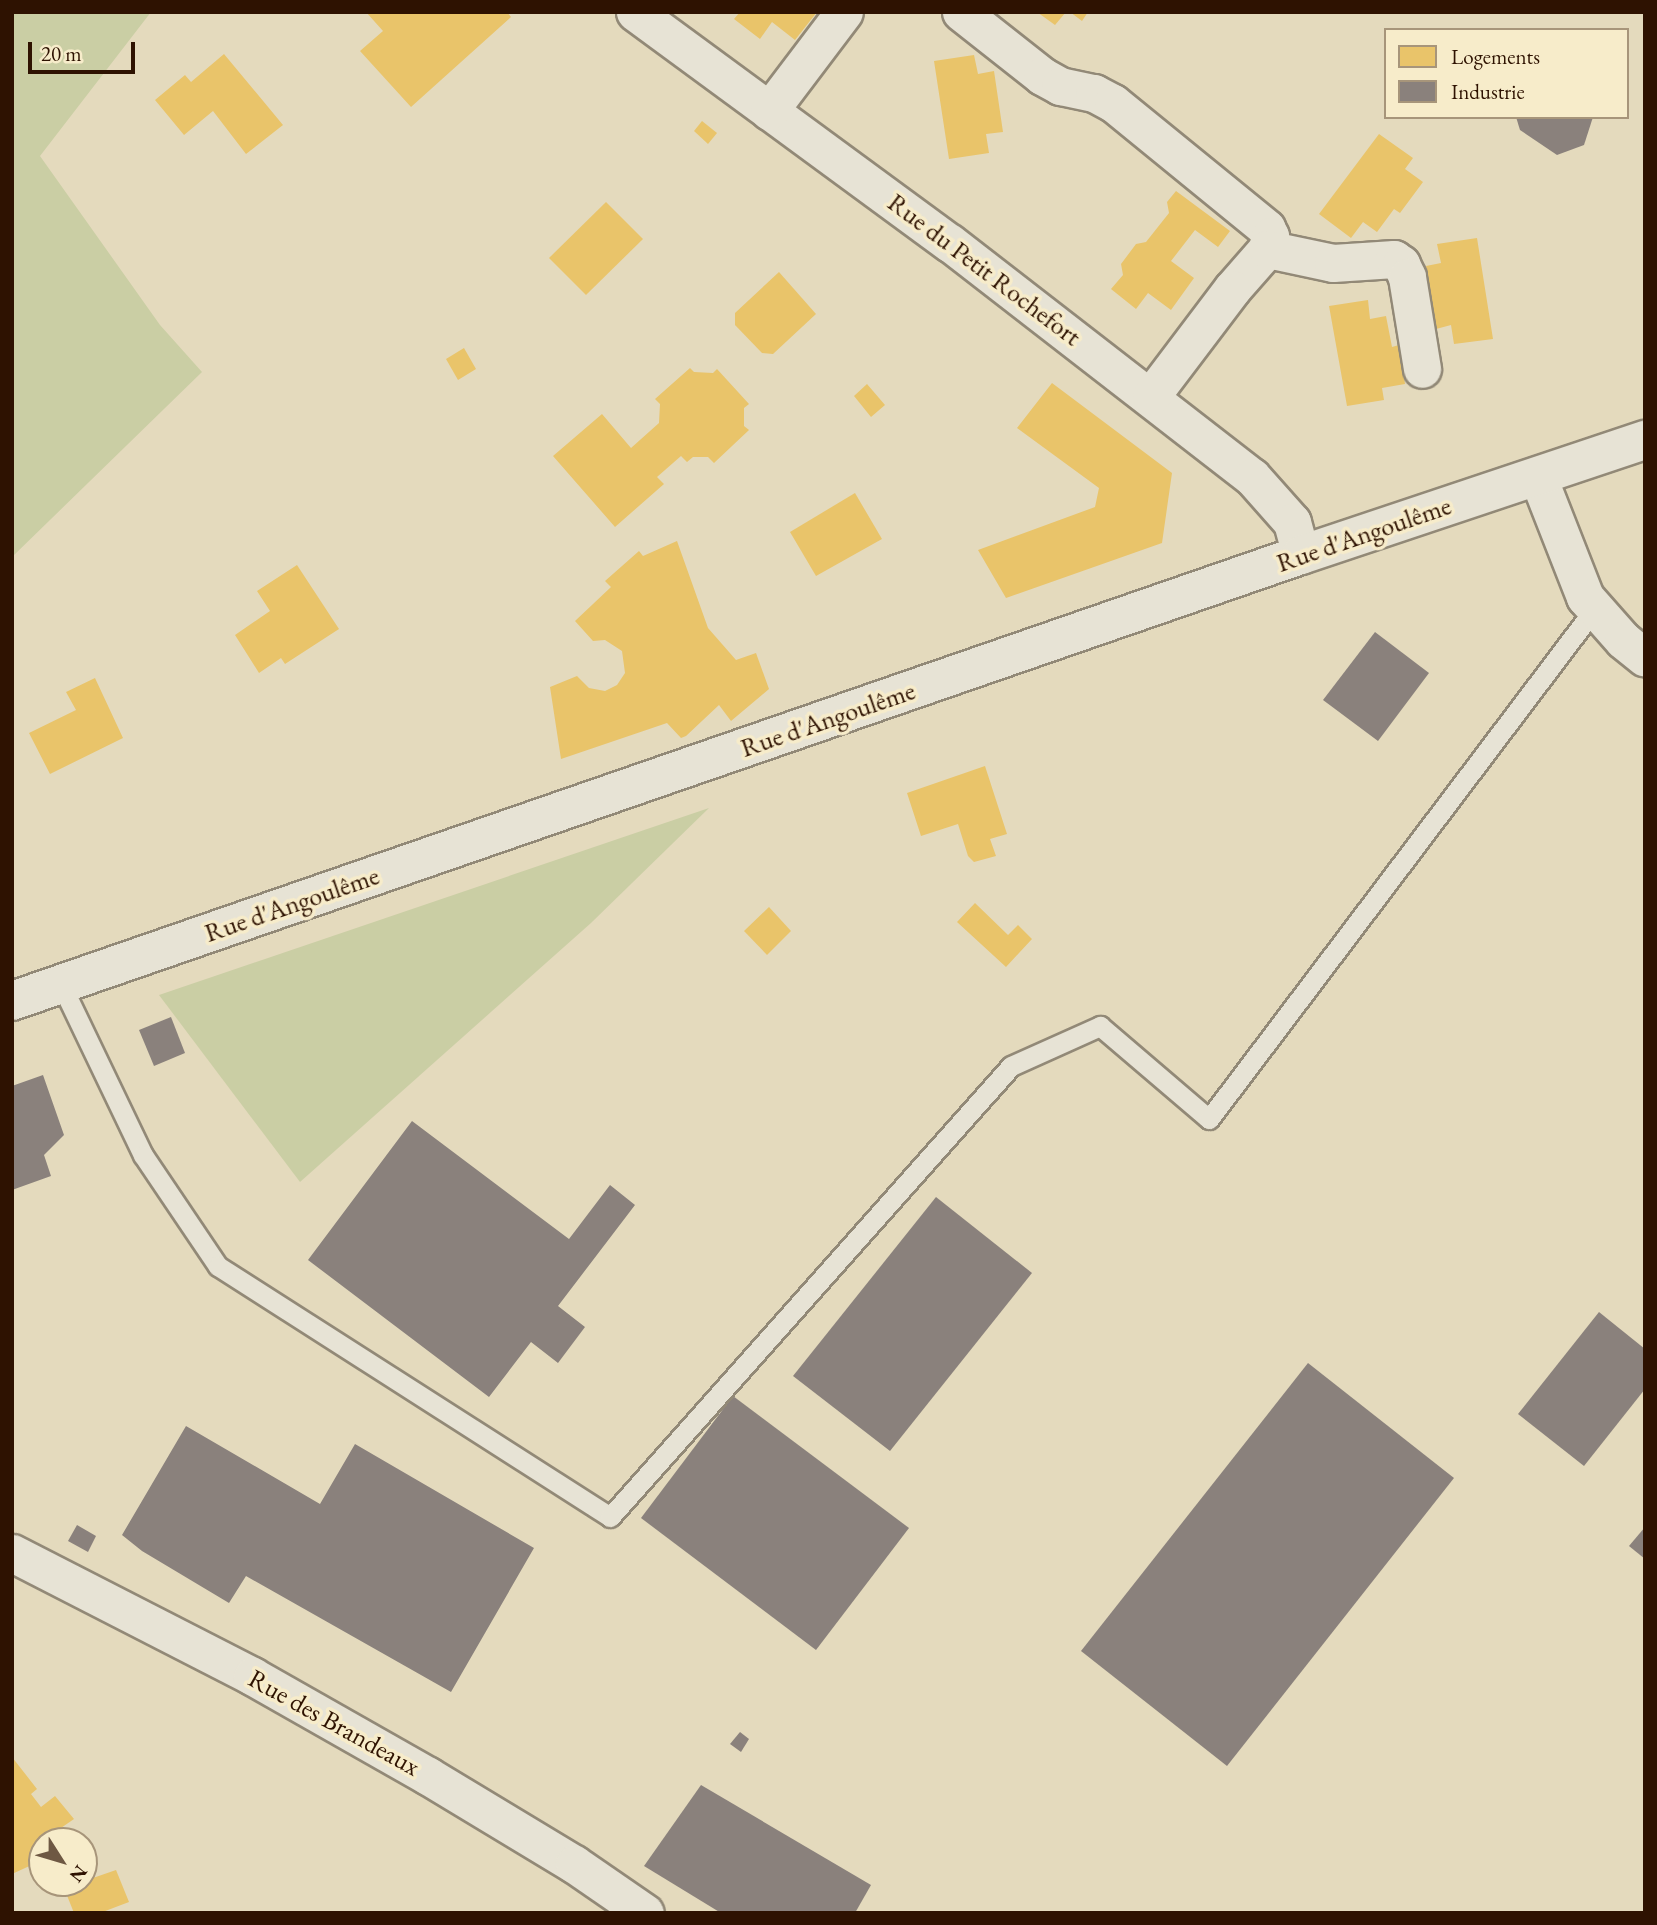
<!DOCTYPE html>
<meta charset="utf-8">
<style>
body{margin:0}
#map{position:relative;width:1657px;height:1925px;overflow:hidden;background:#e4dabd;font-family:"EB Garamond",serif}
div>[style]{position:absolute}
.green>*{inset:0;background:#cacea4}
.homes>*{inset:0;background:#e9c46a}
.industry>*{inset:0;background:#8a817c}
.roads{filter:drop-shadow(2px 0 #928977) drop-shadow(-2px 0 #928977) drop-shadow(0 2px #928977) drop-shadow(0 -2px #928977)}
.lane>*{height:19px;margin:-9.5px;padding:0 9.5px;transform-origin:9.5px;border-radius:9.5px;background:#e7e3d5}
.street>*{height:37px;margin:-18.5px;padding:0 18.5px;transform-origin:18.5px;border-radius:18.5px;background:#e7e3d5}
.secondary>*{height:38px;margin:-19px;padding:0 19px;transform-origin:19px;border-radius:19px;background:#e7e3d5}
span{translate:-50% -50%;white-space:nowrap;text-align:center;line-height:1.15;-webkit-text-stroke:7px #f7ecca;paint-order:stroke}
.street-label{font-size:26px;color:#2e1201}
.frame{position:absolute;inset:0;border:14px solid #2e1201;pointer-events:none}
.legend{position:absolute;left:1384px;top:28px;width:245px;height:91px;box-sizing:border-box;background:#f7ecca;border:2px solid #a7957a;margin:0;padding:9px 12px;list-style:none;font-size:21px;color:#2e1201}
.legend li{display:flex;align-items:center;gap:14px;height:35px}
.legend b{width:35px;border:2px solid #a7957a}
.north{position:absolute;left:28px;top:1827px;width:70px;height:70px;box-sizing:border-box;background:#f7ecca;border:2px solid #a7957a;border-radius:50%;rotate:127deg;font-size:19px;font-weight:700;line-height:28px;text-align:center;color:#2e1201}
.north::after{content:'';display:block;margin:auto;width:24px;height:32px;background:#6e5843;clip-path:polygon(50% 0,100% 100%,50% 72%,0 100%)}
.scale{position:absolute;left:28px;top:42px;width:107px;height:32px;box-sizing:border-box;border:4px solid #2e1201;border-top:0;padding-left:9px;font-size:21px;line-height:24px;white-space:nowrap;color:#2e1201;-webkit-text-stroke:5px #f7ecca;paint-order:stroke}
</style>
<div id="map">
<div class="green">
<div style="clip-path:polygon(12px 12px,151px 12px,40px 156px,160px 325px,202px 372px,12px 557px)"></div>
<div style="clip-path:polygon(709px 808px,591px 923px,300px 1182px,159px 995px)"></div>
</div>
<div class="homes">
<div style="clip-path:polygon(366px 12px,507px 12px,511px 17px,411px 107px,360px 51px,383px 31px)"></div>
<div style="clip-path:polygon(740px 12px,817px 12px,795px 40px,772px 22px,760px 39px,734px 19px)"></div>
<div style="clip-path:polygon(1037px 12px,1066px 12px,1055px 25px)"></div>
<div style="clip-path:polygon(1070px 12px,1088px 12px,1082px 21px)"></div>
<div style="clip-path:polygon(224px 54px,283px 125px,246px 154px,213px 111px,184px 135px,155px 100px,185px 75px,191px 82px)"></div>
<div style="clip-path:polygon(974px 55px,978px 74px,994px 71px,1003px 132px,986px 134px,989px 153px,949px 159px,934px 61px)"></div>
<div style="clip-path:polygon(702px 121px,717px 133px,708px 144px,694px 131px)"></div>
<div style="clip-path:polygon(1379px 134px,1413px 158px,1405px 169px,1423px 182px,1400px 213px,1394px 209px,1377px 232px,1363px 222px,1351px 238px,1319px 214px)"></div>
<div style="clip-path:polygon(1176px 191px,1230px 231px,1218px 247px,1195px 230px,1171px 261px,1194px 278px,1171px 310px,1148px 293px,1136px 309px,1111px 289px,1123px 275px,1121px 264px,1136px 244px,1146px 242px,1169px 213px,1167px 202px)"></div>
<div style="clip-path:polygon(606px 202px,643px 239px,586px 295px,549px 258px)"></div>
<div style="clip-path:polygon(1477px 238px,1493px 339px,1454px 344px,1451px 325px,1436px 329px,1426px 266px,1441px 263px,1437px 244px)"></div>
<div style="clip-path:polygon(779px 272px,816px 314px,773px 354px,762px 353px,735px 325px,735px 313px)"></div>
<div style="clip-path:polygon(1368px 300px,1370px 319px,1386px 316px,1392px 347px,1399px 345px,1405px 384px,1382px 388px,1384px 400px,1347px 406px,1329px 306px)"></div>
<div style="clip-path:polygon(464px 348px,476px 369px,458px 380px,446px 359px)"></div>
<div style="clip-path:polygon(690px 368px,694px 372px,713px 373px,717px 369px,749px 404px,744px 408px,744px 426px,749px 430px,714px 463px,708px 457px,693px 457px,687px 462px,681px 456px,657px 477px,664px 484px,615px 527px,553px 456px,602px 414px,631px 448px,659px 423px,660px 404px,655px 399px)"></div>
<div style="clip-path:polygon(1052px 383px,1172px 473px,1162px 543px,1006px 598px,978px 550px,1095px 507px,1099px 488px,1017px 428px)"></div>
<div style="clip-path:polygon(867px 384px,885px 405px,871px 417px,854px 396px)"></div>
<div style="clip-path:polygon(855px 493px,882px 539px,816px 576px,790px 532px)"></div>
<div style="clip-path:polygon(677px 541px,708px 628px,736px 660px,756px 653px,769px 689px,731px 721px,719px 705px,686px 736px,681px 738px,667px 723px,561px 759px,550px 687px,577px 676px,589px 688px,605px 691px,617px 685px,625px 673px,622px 651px,605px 640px,593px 641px,575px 621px,611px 587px,605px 581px,639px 551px,643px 556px)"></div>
<div style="clip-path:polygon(297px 565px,339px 629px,285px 664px,281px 658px,259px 673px,235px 635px,270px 611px,257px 591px)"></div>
<div style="clip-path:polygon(95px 678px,123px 738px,50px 774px,29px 733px,76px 710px,66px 692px)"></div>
<div style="clip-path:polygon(985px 766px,1007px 834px,990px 839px,996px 856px,974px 862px,968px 856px,958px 824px,921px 836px,907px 793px)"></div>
<div style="clip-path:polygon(975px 903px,1008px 935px,1018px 925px,1032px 939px,1006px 967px,957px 922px)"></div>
<div style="clip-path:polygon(769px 907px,791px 931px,767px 955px,744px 931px)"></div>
<div style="clip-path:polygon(12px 1757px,37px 1789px,31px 1794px,41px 1807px,55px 1796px,74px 1819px,42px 1841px,39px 1846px,42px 1852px,37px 1856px,36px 1863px,12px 1874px)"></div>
<div style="clip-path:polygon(116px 1870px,129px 1902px,100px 1913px,74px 1913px,64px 1888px)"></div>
</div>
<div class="industry">
<div style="clip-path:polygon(1516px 117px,1593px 117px,1584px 145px,1557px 155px,1520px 130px)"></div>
<div style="clip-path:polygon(1375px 632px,1429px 673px,1378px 741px,1323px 700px)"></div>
<div style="clip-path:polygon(171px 1017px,185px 1053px,154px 1066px,139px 1030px)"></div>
<div style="clip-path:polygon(43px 1075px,64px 1135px,44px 1155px,51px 1176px,12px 1190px,12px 1086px)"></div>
<div style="clip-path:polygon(412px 1121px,569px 1239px,610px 1185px,635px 1205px,558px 1306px,585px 1327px,558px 1363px,531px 1342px,489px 1397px,308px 1260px)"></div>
<div style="clip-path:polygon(936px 1197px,1032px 1273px,890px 1451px,793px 1376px)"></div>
<div style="clip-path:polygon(1599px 1312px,1645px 1349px,1645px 1389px,1584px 1466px,1518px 1414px)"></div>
<div style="clip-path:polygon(1308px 1363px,1454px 1478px,1227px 1766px,1081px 1651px)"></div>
<div style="clip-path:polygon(733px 1396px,909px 1528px,816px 1650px,641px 1518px)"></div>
<div style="clip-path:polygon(186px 1426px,320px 1504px,355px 1444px,534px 1548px,451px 1692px,246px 1576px,229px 1603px,142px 1551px,122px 1535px)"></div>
<div style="clip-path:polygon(77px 1525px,96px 1536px,88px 1552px,68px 1541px)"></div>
<div style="clip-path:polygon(1645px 1527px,1645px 1559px,1629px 1546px)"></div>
<div style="clip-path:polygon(740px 1732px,749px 1739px,741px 1752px,730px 1744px)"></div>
<div style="clip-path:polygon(701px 1785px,871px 1885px,855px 1913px,721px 1913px,644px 1866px)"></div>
</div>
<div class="roads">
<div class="lane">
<div style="left:61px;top:984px;width:190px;rotate:64.4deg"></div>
<div style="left:143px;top:1155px;width:134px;rotate:56deg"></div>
<div style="left:218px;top:1266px;width:465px;rotate:32.6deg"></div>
<div style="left:610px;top:1517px;width:603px;rotate:-48.36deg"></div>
<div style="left:1011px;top:1066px;width:98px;rotate:-24.2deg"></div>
<div style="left:1100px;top:1026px;width:143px;rotate:40.5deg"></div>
<div style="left:1209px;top:1119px;width:640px;rotate:-52.93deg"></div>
</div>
<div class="street">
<div style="left:635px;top:12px;width:391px;rotate:36.3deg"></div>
<div style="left:950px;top:243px;width:382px;rotate:37.8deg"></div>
<div style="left:1252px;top:477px;width:60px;rotate:48.4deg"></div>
<div style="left:1292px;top:522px;width:34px;rotate:75deg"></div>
<div style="left:961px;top:12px;width:103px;rotate:38.3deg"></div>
<div style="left:1042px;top:76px;width:21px;rotate:29deg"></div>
<div style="left:1060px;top:86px;width:35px;rotate:12deg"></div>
<div style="left:1094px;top:93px;width:21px;rotate:28deg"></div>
<div style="left:1113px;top:103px;width:198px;rotate:39.2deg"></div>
<div style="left:1266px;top:228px;width:9px;rotate:63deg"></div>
<div style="left:1270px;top:236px;width:13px;rotate:103deg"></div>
<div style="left:1267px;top:249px;width:53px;rotate:131.2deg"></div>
<div style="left:1232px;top:289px;width:134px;rotate:127.1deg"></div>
<div style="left:769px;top:111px;width:124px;rotate:-52.9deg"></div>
<div style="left:1267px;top:249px;width:67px;rotate:12deg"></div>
<div style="left:1333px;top:263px;width:61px;rotate:-3.8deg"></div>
<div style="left:1394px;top:259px;width:9px;rotate:36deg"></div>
<div style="left:1401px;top:264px;width:14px;rotate:65deg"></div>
<div style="left:1407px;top:277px;width:93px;rotate:80.7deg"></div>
<div style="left:1538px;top:477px;width:129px;rotate:68.6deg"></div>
<div style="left:1585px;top:597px;width:57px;rotate:48.5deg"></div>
<div style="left:1623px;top:640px;width:28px;rotate:39deg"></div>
<div style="left:12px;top:1553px;width:270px;rotate:27.1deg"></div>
<div style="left:252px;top:1676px;width:202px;rotate:29.6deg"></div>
<div style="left:428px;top:1776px;width:170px;rotate:31.1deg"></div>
<div style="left:574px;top:1864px;width:86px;rotate:34.6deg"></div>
</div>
<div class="secondary">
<div style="left:12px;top:1001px;width:1364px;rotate:-19.09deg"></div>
<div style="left:1301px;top:555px;width:363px;rotate:-18.5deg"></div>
</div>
</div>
<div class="street-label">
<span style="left:984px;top:270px;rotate:37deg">Rue du Petit Rochefort</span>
<span style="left:1364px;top:535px;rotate:-19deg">Rue d'Angoulême</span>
<span style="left:828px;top:720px;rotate:-19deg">Rue d'Angoulême</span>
<span style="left:292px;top:905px;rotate:-19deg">Rue d'Angoulême</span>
<span style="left:334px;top:1723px;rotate:29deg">Rue des Brandeaux</span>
</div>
<div class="frame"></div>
<ul class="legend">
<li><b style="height:19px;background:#e9c46a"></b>Logements</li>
<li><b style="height:19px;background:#8a817c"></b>Industrie</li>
</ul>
<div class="north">N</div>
<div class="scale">20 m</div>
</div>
